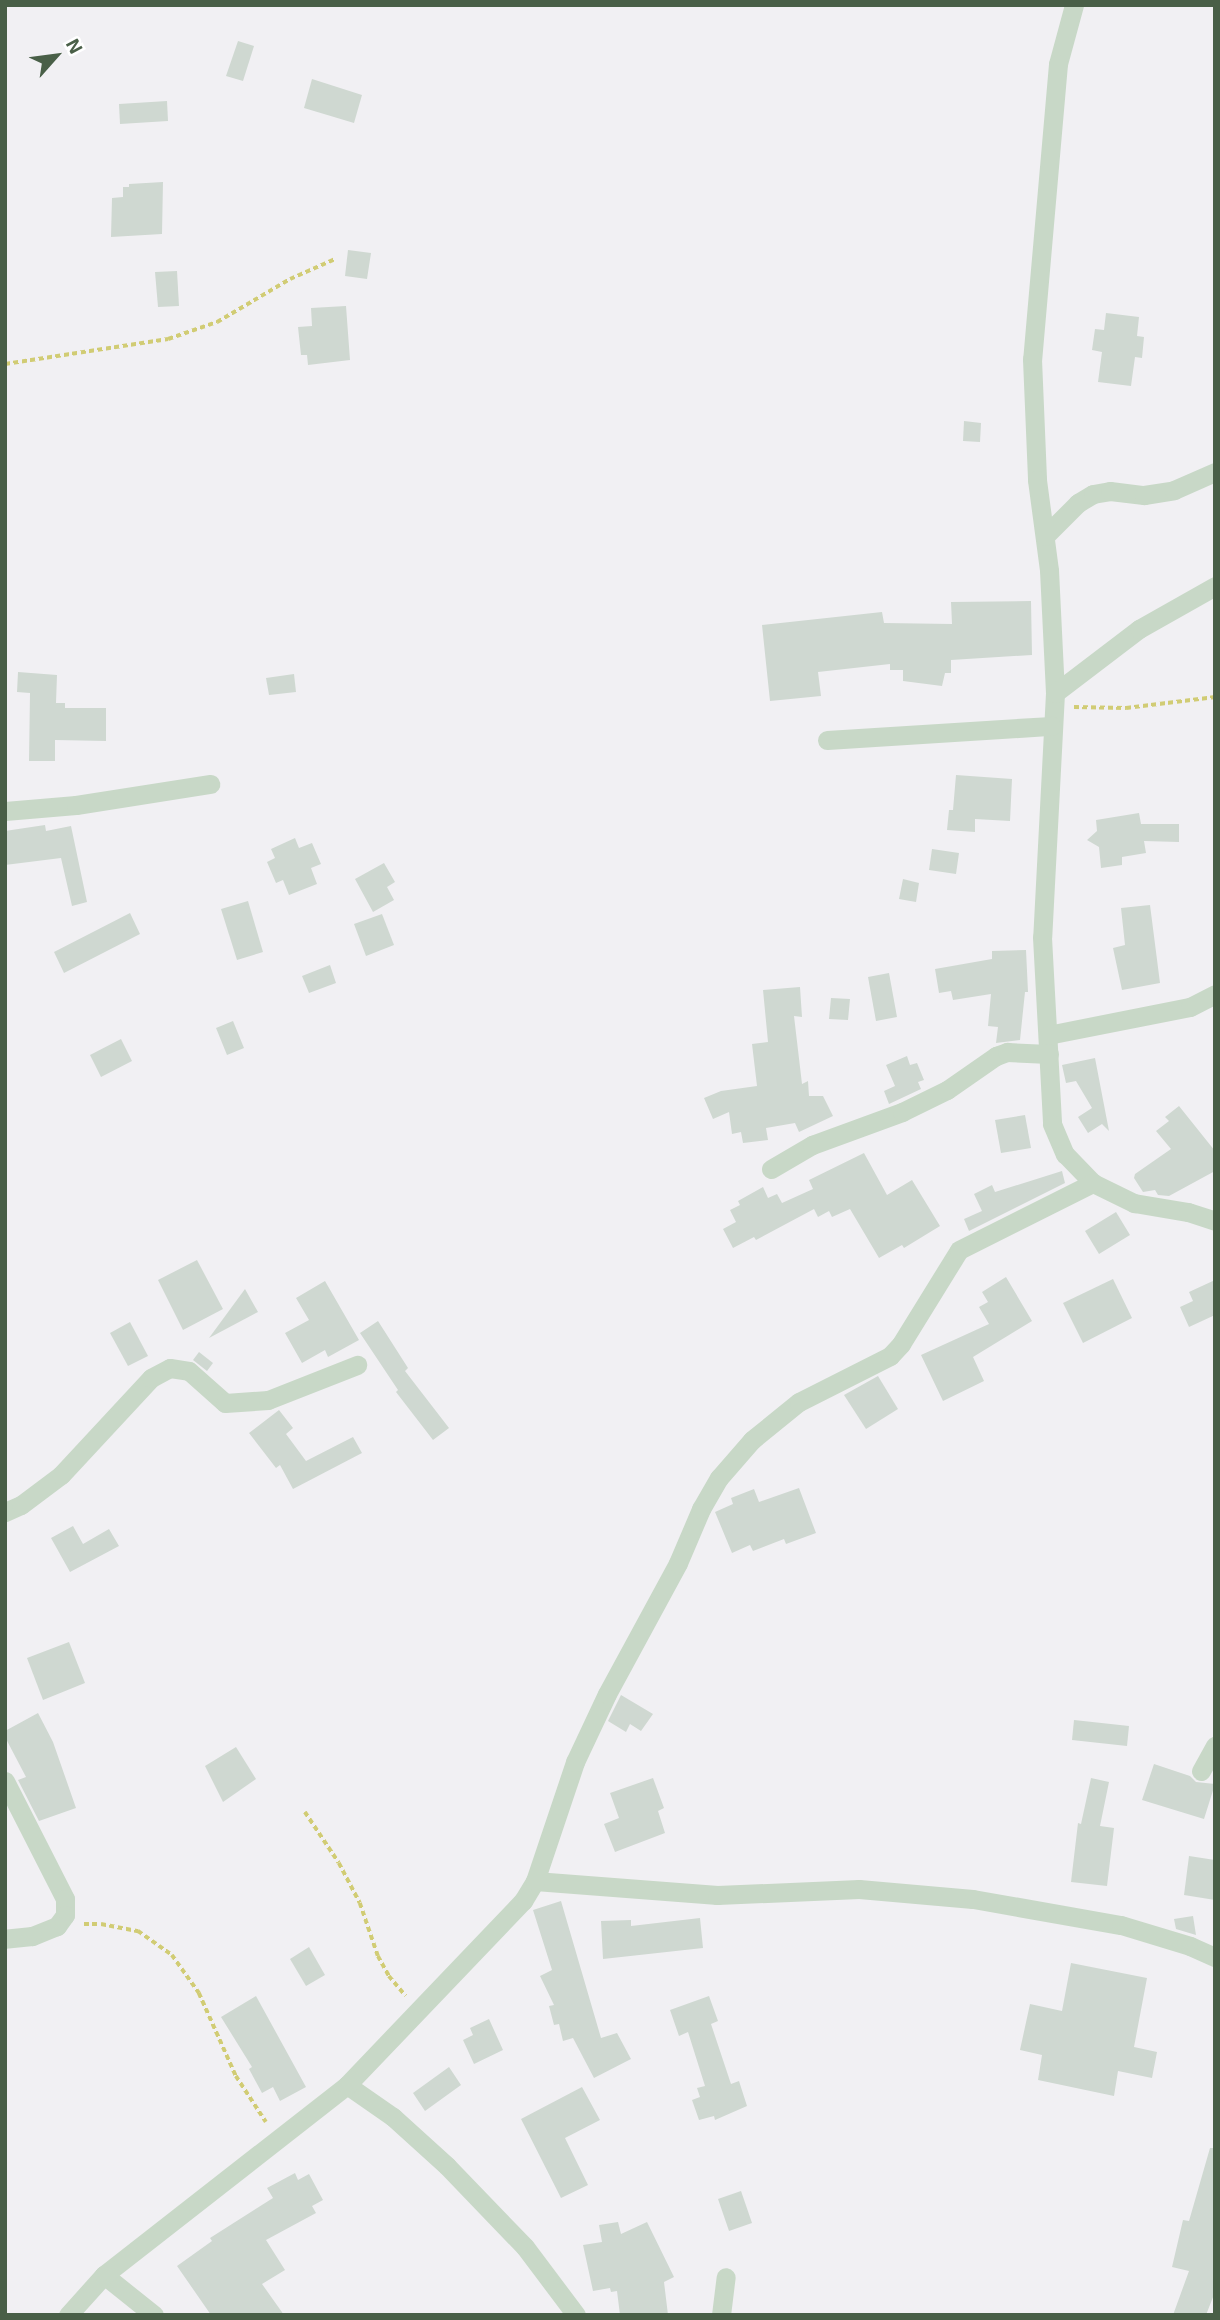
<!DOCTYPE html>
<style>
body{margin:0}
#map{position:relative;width:1220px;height:2320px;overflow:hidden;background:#f1f0f3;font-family:"Exo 2",sans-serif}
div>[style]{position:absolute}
.building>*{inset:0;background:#cfd8d1}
.path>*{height:3.5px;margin-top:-1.75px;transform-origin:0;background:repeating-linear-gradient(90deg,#d1cc74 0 5px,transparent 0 8.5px)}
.minor>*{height:19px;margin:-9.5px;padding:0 9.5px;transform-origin:9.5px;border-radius:9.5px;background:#c8d8c7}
span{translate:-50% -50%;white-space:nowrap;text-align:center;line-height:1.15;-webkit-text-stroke:7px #fff;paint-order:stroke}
.frame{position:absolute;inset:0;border:7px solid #495f47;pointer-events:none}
.north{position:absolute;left:21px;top:21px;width:70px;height:70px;-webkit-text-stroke:5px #fff;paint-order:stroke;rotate:62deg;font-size:19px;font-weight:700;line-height:28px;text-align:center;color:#495f47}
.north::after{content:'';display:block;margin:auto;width:24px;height:32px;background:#495f47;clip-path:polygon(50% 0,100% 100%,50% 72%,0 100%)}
</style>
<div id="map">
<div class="building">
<div style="clip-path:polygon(238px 41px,254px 46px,243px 81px,226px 76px)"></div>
<div style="clip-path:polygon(312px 79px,362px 95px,354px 123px,304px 108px)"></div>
<div style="clip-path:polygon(167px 101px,168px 121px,120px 124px,119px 104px)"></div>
<div style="clip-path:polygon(163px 182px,162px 234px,111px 237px,112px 198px,123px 197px,123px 187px,129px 187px,129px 184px)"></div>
<div style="clip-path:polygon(348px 250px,371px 253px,367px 279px,345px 276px)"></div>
<div style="clip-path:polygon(177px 271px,179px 306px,158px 307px,155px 272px)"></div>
<div style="clip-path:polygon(346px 306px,350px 360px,308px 365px,307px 355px,301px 355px,298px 327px,312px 326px,311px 308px)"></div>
<div style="clip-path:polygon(1106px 313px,1139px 317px,1137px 336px,1144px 337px,1142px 358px,1135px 357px,1131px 386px,1098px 382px,1102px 352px,1092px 350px,1095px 329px,1104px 330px)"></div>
<div style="clip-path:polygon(964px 421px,981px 423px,980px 442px,963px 441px)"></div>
<div style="clip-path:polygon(1031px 601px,1032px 655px,951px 660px,951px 673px,945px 673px,942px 686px,903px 681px,903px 670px,890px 670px,890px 664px,818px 672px,821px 696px,770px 701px,762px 625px,882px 612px,884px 623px,952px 624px,951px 602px)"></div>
<div style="clip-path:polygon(18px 672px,57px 675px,56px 703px,65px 703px,65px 708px,106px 708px,106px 741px,55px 740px,55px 761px,29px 761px,30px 693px,17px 692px)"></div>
<div style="clip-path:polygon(294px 674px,296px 692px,269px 695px,266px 678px)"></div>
<div style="clip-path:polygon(956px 775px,1012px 779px,1010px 821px,975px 819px,975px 832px,947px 830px,949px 810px,953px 810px)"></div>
<div style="clip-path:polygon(1139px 813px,1141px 824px,1179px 824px,1179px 842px,1144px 841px,1146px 853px,1122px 857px,1122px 865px,1101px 868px,1099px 847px,1087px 840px,1097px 831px,1096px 820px)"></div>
<div style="clip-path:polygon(45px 825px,46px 831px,71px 826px,87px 902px,72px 906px,61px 858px,5px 865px,5px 831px)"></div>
<div style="clip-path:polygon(295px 838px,299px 848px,312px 843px,321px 864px,311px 868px,317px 884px,289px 895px,283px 880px,276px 883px,267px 862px,275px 858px,271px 849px)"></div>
<div style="clip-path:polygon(932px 849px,959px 853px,956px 874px,929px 870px)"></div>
<div style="clip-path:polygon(384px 863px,395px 882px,387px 887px,394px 900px,373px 912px,355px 879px)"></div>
<div style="clip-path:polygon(903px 879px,919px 883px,916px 902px,899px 899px)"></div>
<div style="clip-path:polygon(248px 901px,263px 952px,237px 960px,221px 909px)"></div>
<div style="clip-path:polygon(1150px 905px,1160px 983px,1122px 990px,1113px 948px,1125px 945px,1121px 908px)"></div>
<div style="clip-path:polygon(130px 913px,140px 934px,64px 973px,54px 952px)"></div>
<div style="clip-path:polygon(382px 914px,394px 945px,366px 956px,354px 924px)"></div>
<div style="clip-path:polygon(1026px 950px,1028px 992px,1025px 992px,1020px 1040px,996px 1043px,998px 1027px,988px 1026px,991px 994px,953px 1000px,951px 991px,939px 993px,935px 969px,992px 959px,992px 951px)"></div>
<div style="clip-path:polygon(330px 965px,336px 983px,309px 993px,302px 976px)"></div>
<div style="clip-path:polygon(889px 973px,897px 1017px,876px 1021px,868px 977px)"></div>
<div style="clip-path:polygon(800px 987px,802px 1017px,794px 1016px,802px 1084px,808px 1081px,809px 1096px,823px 1096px,833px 1116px,799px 1132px,795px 1123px,766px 1128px,768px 1140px,743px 1143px,741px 1132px,732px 1134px,729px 1112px,713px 1119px,704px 1098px,721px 1091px,757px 1086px,752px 1044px,768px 1042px,763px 990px)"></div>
<div style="clip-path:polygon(831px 998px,850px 999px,848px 1020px,829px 1019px)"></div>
<div style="clip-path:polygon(233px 1021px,244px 1048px,227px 1055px,216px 1028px)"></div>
<div style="clip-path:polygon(121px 1039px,132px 1061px,101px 1077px,90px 1055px)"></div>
<div style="clip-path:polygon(907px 1056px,910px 1065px,917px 1063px,924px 1080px,918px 1082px,921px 1089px,889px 1104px,884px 1091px,895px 1086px,886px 1065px)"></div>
<div style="clip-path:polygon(1095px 1058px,1109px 1131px,1102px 1124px,1088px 1133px,1078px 1117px,1092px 1108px,1076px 1081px,1066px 1083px,1062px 1065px)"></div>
<div style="clip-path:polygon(1179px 1106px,1215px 1151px,1215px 1171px,1169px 1196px,1158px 1195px,1155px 1190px,1143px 1192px,1134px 1178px,1135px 1174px,1171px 1149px,1156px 1131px,1169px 1121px,1165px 1117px)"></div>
<div style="clip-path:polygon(1025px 1115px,1031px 1148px,1001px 1153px,995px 1120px)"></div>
<div style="clip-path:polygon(864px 1153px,887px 1195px,912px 1180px,940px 1226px,904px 1248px,902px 1245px,879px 1258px,850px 1209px,832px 1217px,829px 1211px,818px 1217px,814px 1209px,756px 1240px,754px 1237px,733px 1248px,723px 1229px,736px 1222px,730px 1210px,740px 1205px,738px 1201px,763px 1187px,768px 1198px,777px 1194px,782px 1203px,813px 1189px,809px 1180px)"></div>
<div style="clip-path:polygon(1062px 1171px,1065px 1183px,969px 1231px,964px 1219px,982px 1211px,974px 1194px,992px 1185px,995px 1192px)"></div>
<div style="clip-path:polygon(1116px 1212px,1130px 1235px,1099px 1254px,1085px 1231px)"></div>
<div style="clip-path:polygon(197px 1260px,223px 1309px,183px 1330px,158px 1280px)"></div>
<div style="clip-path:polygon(1006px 1277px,1032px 1321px,973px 1357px,984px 1381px,943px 1401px,921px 1355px,989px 1324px,979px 1307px,988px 1302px,982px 1292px)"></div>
<div style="clip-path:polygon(1113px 1279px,1132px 1318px,1083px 1343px,1063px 1303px)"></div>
<div style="clip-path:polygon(1215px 1280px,1215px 1315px,1189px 1327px,1180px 1307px,1193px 1301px,1189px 1292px)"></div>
<div style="clip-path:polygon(325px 1281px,359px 1340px,328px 1357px,325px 1350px,302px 1363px,285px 1333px,309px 1320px,296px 1298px)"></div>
<div style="clip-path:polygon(245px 1289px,258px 1312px,209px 1338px)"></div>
<div style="clip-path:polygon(378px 1321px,408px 1368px,405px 1371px,449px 1428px,433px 1440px,396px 1392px,398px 1390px,360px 1333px)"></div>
<div style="clip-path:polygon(130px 1322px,148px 1356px,128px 1366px,110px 1333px)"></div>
<div style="clip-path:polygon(199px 1352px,213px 1363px,207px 1371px,193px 1360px)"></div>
<div style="clip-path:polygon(878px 1376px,898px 1409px,866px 1429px,844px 1395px)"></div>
<div style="clip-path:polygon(279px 1410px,293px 1428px,286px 1434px,306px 1461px,353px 1437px,362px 1453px,293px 1489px,280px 1465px,276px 1468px,249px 1433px)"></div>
<div style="clip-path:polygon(799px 1488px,816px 1533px,786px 1544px,784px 1539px,753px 1551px,750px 1545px,732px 1553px,715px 1512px,733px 1504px,731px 1498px,754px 1489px,759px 1502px)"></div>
<div style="clip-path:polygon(73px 1526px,83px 1544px,109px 1529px,119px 1546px,70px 1572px,51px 1538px)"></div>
<div style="clip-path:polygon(69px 1642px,85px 1683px,43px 1700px,27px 1658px)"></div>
<div style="clip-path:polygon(621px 1695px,653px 1714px,641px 1731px,630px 1724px,626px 1732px,608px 1721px)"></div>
<div style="clip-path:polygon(38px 1713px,53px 1742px,76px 1808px,39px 1821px,18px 1780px,26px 1777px,5px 1737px,5px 1731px)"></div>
<div style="clip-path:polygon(1074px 1720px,1129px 1726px,1127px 1746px,1072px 1740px)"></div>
<div style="clip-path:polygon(236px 1747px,256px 1779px,223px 1802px,205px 1766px)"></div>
<div style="clip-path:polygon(1154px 1764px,1190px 1776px,1196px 1782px,1215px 1784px,1204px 1819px,1142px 1800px)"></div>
<div style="clip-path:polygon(653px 1778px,664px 1808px,658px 1811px,665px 1833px,615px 1852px,604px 1824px,619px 1818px,610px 1793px)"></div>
<div style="clip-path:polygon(1091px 1778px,1109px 1782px,1100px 1826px,1114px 1828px,1107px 1886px,1071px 1882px,1078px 1823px,1081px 1824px)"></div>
<div style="clip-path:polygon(1189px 1856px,1215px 1860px,1215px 1900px,1184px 1895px)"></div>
<div style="clip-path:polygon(561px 1901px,601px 2038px,617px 2033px,631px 2059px,594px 2078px,573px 2038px,563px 2041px,559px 2024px,554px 2025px,549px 2006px,554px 2005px,540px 1976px,552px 1970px,533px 1910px)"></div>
<div style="clip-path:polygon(1193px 1916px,1196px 1935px,1176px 1929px,1174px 1919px)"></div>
<div style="clip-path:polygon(700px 1918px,703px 1948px,603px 1959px,601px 1921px,631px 1920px,631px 1926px)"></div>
<div style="clip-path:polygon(309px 1947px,325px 1975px,306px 1986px,290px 1959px)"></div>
<div style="clip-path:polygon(1071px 1963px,1147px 1978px,1134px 2047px,1157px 2052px,1152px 2078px,1118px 2071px,1114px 2096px,1038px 2080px,1042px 2055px,1020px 2050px,1030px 2004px,1062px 2011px)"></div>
<div style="clip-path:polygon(256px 1996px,306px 2087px,280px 2101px,273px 2087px,262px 2093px,249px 2069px,252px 2067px,221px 2017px)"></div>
<div style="clip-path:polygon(709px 1996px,718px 2021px,711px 2024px,731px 2084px,739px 2081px,747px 2106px,715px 2120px,714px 2116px,699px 2120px,692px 2100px,700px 2097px,697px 2088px,705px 2086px,688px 2032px,679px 2036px,670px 2010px)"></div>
<div style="clip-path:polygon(489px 2019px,503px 2050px,474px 2064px,463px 2040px,473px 2035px,470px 2028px)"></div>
<div style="clip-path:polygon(449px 2067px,461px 2085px,425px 2111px,413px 2093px)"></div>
<div style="clip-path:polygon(582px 2087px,600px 2120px,565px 2138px,588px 2185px,561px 2198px,521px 2119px)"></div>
<div style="clip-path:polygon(1210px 2148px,1215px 2148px,1215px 2292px,1206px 2315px,1173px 2315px,1189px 2271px,1172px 2267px,1183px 2220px,1189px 2221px)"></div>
<div style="clip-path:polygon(295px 2173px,298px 2180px,309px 2174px,323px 2200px,312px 2206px,316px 2213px,266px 2240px,285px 2270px,262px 2284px,284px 2315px,211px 2315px,177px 2266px,212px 2241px,210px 2238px,273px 2198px,267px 2188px)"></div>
<div style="clip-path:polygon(741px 2191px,752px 2223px,729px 2231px,718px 2199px)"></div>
<div style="clip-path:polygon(618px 2222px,621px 2234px,647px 2222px,674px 2277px,664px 2282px,668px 2315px,620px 2315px,617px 2291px,611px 2292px,610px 2288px,593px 2291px,583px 2245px,602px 2242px,599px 2225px)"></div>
</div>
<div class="path">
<div style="left:5px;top:364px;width:165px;rotate:-8.7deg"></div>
<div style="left:168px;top:339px;width:52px;rotate:-19.1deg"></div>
<div style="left:217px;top:322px;width:85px;rotate:-30.5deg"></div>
<div style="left:290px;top:279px;width:49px;rotate:-24deg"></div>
<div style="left:1074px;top:707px;width:52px;rotate:1.1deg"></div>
<div style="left:1126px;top:708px;width:90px;rotate:-7deg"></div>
<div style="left:305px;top:1812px;width:61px;rotate:56.3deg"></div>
<div style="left:339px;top:1863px;width:45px;rotate:62.3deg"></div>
<div style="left:360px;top:1903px;width:56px;rotate:71.2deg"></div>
<div style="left:378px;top:1956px;width:23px;rotate:61deg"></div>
<div style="left:389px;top:1976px;width:26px;rotate:50deg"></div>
<div style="left:84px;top:1924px;width:17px"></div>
<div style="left:101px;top:1924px;width:38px;rotate:11deg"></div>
<div style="left:138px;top:1931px;width:42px;rotate:35.2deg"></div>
<div style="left:172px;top:1955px;width:47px;rotate:54.6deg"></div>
<div style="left:199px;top:1993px;width:91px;rotate:66deg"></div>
<div style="left:236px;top:2076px;width:55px;rotate:56.9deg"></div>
</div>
<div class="minor">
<div style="left:1074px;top:5px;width:61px;rotate:105.2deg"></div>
<div style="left:1058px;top:64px;width:296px;rotate:95deg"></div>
<div style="left:1032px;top:359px;width:121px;rotate:87.6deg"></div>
<div style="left:1037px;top:480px;width:91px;rotate:82.4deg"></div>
<div style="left:1049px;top:570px;width:123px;rotate:87.2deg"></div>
<div style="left:1055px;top:693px;width:244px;rotate:93deg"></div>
<div style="left:1042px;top:937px;width:187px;rotate:86.9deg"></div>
<div style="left:1052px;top:1124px;width:33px;rotate:67deg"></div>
<div style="left:1065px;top:1154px;width:40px;rotate:46deg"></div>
<div style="left:1093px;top:1183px;width:46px;rotate:26deg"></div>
<div style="left:1134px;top:1203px;width:55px;rotate:9.5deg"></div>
<div style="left:1188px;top:1212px;width:28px;rotate:18deg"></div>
<div style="left:1045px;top:536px;width:47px;rotate:-45deg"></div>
<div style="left:1078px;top:503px;width:17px;rotate:-31deg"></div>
<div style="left:1093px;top:494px;width:17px;rotate:-10deg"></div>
<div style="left:1110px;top:491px;width:34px;rotate:7deg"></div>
<div style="left:1144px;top:495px;width:30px;rotate:-9deg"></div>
<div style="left:1174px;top:490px;width:45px;rotate:-23.7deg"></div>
<div style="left:1055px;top:693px;width:106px;rotate:-37.3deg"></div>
<div style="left:1139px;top:629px;width:87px;rotate:-29.5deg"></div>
<div style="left:827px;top:740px;width:225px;rotate:-3.6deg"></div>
<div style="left:5px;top:811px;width:71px;rotate:-4.8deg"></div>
<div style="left:76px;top:805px;width:136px;rotate:-8.9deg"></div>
<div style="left:1048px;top:1035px;width:145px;rotate:-11.2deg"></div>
<div style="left:1190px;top:1007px;width:28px;rotate:-27deg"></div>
<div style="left:771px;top:1169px;width:48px;rotate:-30.3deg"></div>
<div style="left:812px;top:1145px;width:96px;rotate:-20.1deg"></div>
<div style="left:902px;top:1112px;width:50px;rotate:-26.1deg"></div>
<div style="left:947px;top:1090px;width:60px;rotate:-34.8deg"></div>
<div style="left:996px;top:1056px;width:12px;rotate:-20deg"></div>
<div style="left:1007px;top:1052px;width:42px;rotate:2.7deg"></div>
<div style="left:5px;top:1512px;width:17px;rotate:-24deg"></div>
<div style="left:21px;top:1505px;width:50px;rotate:-36.9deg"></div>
<div style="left:61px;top:1475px;width:132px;rotate:-47.1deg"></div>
<div style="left:151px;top:1378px;width:21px;rotate:-28deg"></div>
<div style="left:170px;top:1368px;width:19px;rotate:9deg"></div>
<div style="left:189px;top:1371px;width:48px;rotate:41.6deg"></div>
<div style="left:225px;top:1403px;width:43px;rotate:-4deg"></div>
<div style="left:268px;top:1400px;width:96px;rotate:-21.5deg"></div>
<div style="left:1201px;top:1771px;width:29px;rotate:-61deg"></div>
<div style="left:5px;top:1781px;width:132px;rotate:63deg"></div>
<div style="left:65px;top:1899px;width:16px;rotate:90deg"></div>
<div style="left:65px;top:1915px;width:14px;rotate:126deg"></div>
<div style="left:57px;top:1926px;width:27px;rotate:158deg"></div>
<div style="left:32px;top:1936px;width:27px;rotate:174deg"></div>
<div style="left:535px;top:1881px;width:183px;rotate:4.4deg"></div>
<div style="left:717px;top:1895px;width:142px;rotate:-2.4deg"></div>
<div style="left:859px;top:1889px;width:114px;rotate:5deg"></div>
<div style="left:973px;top:1899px;width:150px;rotate:10deg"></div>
<div style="left:1121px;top:1925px;width:72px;rotate:16.9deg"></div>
<div style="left:1190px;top:1946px;width:27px;rotate:24deg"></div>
<div style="left:347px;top:2085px;width:56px;rotate:34.8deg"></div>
<div style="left:393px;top:2117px;width:73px;rotate:42.2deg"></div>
<div style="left:447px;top:2166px;width:112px;rotate:46.1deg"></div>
<div style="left:525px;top:2247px;width:85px;rotate:53.1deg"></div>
<div style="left:104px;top:2275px;width:64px;rotate:38.7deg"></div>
<div style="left:68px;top:2315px;width:54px;rotate:-48deg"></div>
<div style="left:104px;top:2275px;width:308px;rotate:-38deg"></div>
<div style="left:347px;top:2085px;width:255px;rotate:-46.3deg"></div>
<div style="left:523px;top:1901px;width:23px;rotate:-59deg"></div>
<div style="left:535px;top:1881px;width:126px;rotate:-71.4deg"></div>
<div style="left:575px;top:1762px;width:75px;rotate:-64.8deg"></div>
<div style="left:607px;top:1694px;width:149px;rotate:-61.5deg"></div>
<div style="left:678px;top:1563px;width:59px;rotate:-66.9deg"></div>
<div style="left:701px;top:1509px;width:36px;rotate:-60deg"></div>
<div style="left:719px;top:1478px;width:50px;rotate:-49deg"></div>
<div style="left:752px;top:1440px;width:60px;rotate:-39deg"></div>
<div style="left:799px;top:1402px;width:102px;rotate:-26.8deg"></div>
<div style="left:890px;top:1356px;width:16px;rotate:-47deg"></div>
<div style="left:901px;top:1344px;width:110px;rotate:-58.3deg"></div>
<div style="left:959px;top:1250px;width:150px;rotate:-26.6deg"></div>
<div style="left:721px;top:2315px;width:38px;rotate:-83deg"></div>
</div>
<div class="frame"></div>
<div class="north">N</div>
</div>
